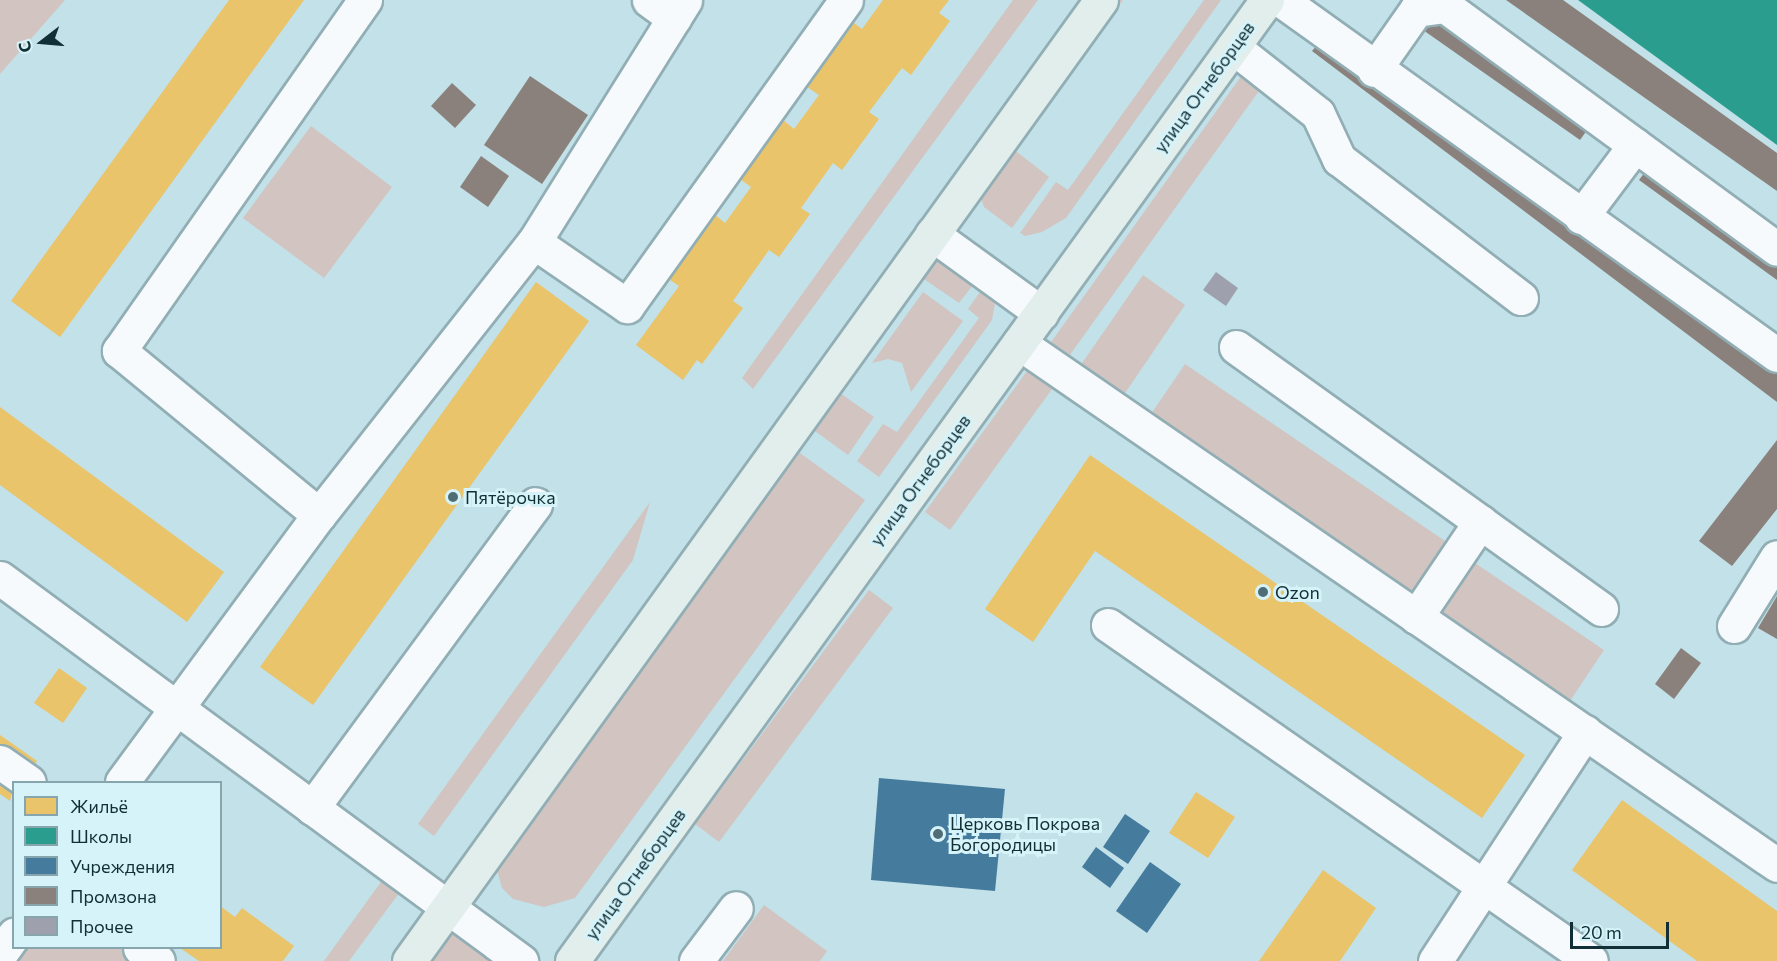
<!DOCTYPE html>
<meta charset="utf-8">
<style>
body{margin:0}
#map{position:relative;width:1777px;height:961px;overflow:hidden;background:#c2e1e9;font-family:Commissioner,sans-serif}
div>[style]{position:absolute}
.green>*{inset:0;background:#d2c4c0}
.homes>*{inset:0;background:#e9c46a}
.schools>*{inset:0;background:#2a9d8f}
.public>*{inset:0;background:#457b9d}
.industry>*{inset:0;background:#8a817c}
.building>*{inset:0;background:#9ea1ad}
.roads{filter:drop-shadow(2px 0 #92aeb5) drop-shadow(-2px 0 #92aeb5) drop-shadow(0 2px #92aeb5) drop-shadow(0 -2px #92aeb5)}
.minor>*{height:33px;margin:-16.5px;padding:0 16.5px;transform-origin:16.5px;border-radius:16.5px;background:#f6fafc}
.major>*{height:33px;margin:-16.5px;padding:0 16.5px;transform-origin:16.5px;border-radius:16.5px;background:#e1eeeb}
.dots>*{width:16px;height:16px;translate:-50% -50%;box-sizing:border-box;border:3px solid #d7f3fa;border-radius:50%}
span{translate:-50% -50%;white-space:nowrap;text-align:center;line-height:1.15;-webkit-text-stroke:6px #d7f3fa;paint-order:stroke}
.street-label{font-size:18px;color:#102f36}
.poi-label{font-size:18px;color:#102f36}
.left{translate:0 -50%;text-align:left}
.legend{position:absolute;left:12px;top:781px;width:210px;height:168px;box-sizing:border-box;background:#d7f3fa;border:2px solid #87a5ac;margin:0;padding:8px 10px;list-style:none;font-size:18px;color:#102f36}
.legend li{display:flex;align-items:center;gap:12px;height:30px}
.legend b{width:30px;border:2px solid #87a5ac}
.north{position:absolute;left:12px;top:12px;width:60px;height:60px;-webkit-text-stroke:4px #d7f3fa;paint-order:stroke;rotate:254deg;font-size:16px;font-weight:700;line-height:24px;text-align:center;color:#102f36}
.north::after{content:'';display:block;margin:auto;width:21px;height:27px;background:#102f36;clip-path:polygon(50% 0,100% 100%,50% 72%,0 100%)}
.scale{position:absolute;left:1570px;top:922px;width:99px;height:27px;box-sizing:border-box;border:3px solid #102f36;border-top:0;padding-left:8px;font-size:18px;line-height:21px;white-space:nowrap;color:#102f36;-webkit-text-stroke:4px #d7f3fa;paint-order:stroke}
</style>
<div id="map">
<div class="green">
<div style="clip-path:polygon(0 0,65px 0,0 74px)"></div>
<div style="clip-path:polygon(1013px 0,1038px 0,753px 389px,742px 378px)"></div>
<div style="clip-path:polygon(1104px 0,1123px 0,1013px 149px,1049px 177px,1012px 228px,984px 207px,979px 193px)"></div>
<div style="clip-path:polygon(1204px 0,1221px 0,1066px 218px,1042px 232px,1025px 236px,1020px 233px,1056px 182px,1068px 190px)"></div>
<div style="clip-path:polygon(1255px 57px,1274px 70px,1067px 359px,1049px 345px)"></div>
<div style="clip-path:polygon(311px 126px,392px 187px,324px 278px,243px 218px)"></div>
<div style="clip-path:polygon(926px 252px,981px 275px,959px 303px,921px 277px,840px 393px,874px 417px,848px 455px,801px 421px)"></div>
<div style="clip-path:polygon(1143px 275px,1185px 305px,1121px 399px,1078px 369px)"></div>
<div style="clip-path:polygon(987px 282px,996px 298px,992px 320px,879px 477px,857px 461px,883px 424px,897px 432px,979px 318px,968px 309px)"></div>
<div style="clip-path:polygon(923px 292px,963px 321px,911px 392px,902px 363px,888px 359px,872px 363px)"></div>
<div style="clip-path:polygon(1185px 364px,1448px 543px,1412px 596px,1149px 417px)"></div>
<div style="clip-path:polygon(1027px 371px,1052px 389px,950px 530px,925px 512px)"></div>
<div style="clip-path:polygon(786px 443px,865px 500px,575px 898px,544px 907px,513px 899px,502px 888px,494px 859px)"></div>
<div style="clip-path:polygon(650px 502px,633px 560px,434px 836px,418px 824px)"></div>
<div style="clip-path:polygon(1472px 561px,1604px 650px,1570px 701px,1438px 612px)"></div>
<div style="clip-path:polygon(869px 590px,893px 608px,719px 842px,695px 824px)"></div>
<div style="clip-path:polygon(391px 868px,408px 881px,349px 961px,324px 961px)"></div>
<div style="clip-path:polygon(764px 905px,827px 951px,820px 961px,723px 961px)"></div>
<div style="clip-path:polygon(452px 928px,502px 961px,417px 961px)"></div>
<div style="clip-path:polygon(15px 948px,132px 948px,138px 961px,5px 961px)"></div>
</div>
<div class="homes">
<div style="clip-path:polygon(229px 0,304px 0,60px 337px,11px 301px)"></div>
<div style="clip-path:polygon(883px 0,949px 0,939px 13px,950px 21px,911px 75px,902px 68px,869px 112px,879px 119px,842px 170px,833px 163px,801px 208px,810px 214px,779px 257px,769px 250px,733px 301px,743px 308px,702px 364px,697px 360px,683px 380px,636px 345px,679px 286px,667px 278px,714px 214px,725px 223px,751px 187px,740px 179px,783px 120px,794px 129px,819px 95px,807px 87px,854px 23px,862px 29px)"></div>
<div style="clip-path:polygon(536px 282px,589px 321px,313px 705px,260px 667px)"></div>
<div style="clip-path:polygon(0 407px,224px 572px,187px 622px,0 485px)"></div>
<div style="clip-path:polygon(1090px 455px,1525px 755px,1482px 818px,1095px 551px,1033px 642px,985px 609px)"></div>
<div style="clip-path:polygon(59px 668px,87px 688px,63px 723px,34px 703px)"></div>
<div style="clip-path:polygon(0 735px,37px 761px,23px 782px,14px 782px,10px 801px,0 794px)"></div>
<div style="clip-path:polygon(1196px 792px,1235px 817px,1208px 858px,1169px 833px)"></div>
<div style="clip-path:polygon(1622px 800px,1777px 911px,1777px 961px,1697px 961px,1572px 870px)"></div>
<div style="clip-path:polygon(1323px 870px,1376px 908px,1340px 961px,1259px 961px)"></div>
<div style="clip-path:polygon(220px 906px,235px 917px,242px 908px,294px 946px,283px 961px,199px 961px,180px 948px,220px 948px)"></div>
</div>
<div class="schools">
<div style="clip-path:polygon(1578px 0,1777px 0,1777px 145px)"></div>
</div>
<div class="public">
<div style="clip-path:polygon(879px 778px,1005px 789px,995px 891px,871px 880px)"></div>
<div style="clip-path:polygon(1125px 814px,1150px 831px,1128px 864px,1103px 847px)"></div>
<div style="clip-path:polygon(1096px 847px,1124px 868px,1110px 888px,1082px 867px)"></div>
<div style="clip-path:polygon(1150px 862px,1181px 884px,1147px 933px,1116px 911px)"></div>
</div>
<div class="industry">
<div style="clip-path:polygon(1506px 0,1563px 0,1777px 153px,1777px 191px)"></div>
<div style="clip-path:polygon(1443px 1px,1600px 112px,1580px 140px,1423px 30px)"></div>
<div style="clip-path:polygon(1334px 25px,1777px 356px,1777px 402px,1312px 51px)"></div>
<div style="clip-path:polygon(530px 76px,588px 115px,542px 184px,484px 145px)"></div>
<div style="clip-path:polygon(452px 83px,476px 105px,455px 128px,431px 106px)"></div>
<div style="clip-path:polygon(1660px 152px,1777px 236px,1777px 280px,1639px 180px)"></div>
<div style="clip-path:polygon(481px 156px,509px 176px,488px 207px,460px 187px)"></div>
<div style="clip-path:polygon(1777px 440px,1777px 509px,1732px 566px,1699px 541px)"></div>
<div style="clip-path:polygon(1777px 596px,1777px 639px,1758px 628px)"></div>
<div style="clip-path:polygon(1681px 648px,1701px 663px,1674px 699px,1655px 684px)"></div>
</div>
<div class="building">
<div style="clip-path:polygon(1216px 272px,1238px 288px,1226px 306px,1203px 290px)"></div>
</div>
<div class="roads">
<div class="minor">
<div style="left:649px;top:0;width:31px;rotate:36deg"></div>
<div style="left:1281px;top:0;width:610px;rotate:35.59deg"></div>
<div style="left:1233px;top:47px;width:108px;rotate:38.2deg"></div>
<div style="left:1318px;top:114px;width:50px;rotate:65deg"></div>
<div style="left:1339px;top:159px;width:229px;rotate:37.4deg"></div>
<div style="left:1374px;top:70px;width:73px;rotate:-55deg"></div>
<div style="left:1416px;top:10px;width:29px;rotate:-8deg"></div>
<div style="left:1445px;top:6px;width:411px;rotate:36.2deg"></div>
<div style="left:1581px;top:217px;width:90px;rotate:-53.1deg"></div>
<div style="left:932px;top:234px;width:135px;rotate:35.9deg"></div>
<div style="left:534px;top:242px;width:113px;rotate:34.5deg"></div>
<div style="left:627px;top:306px;width:376px;rotate:-54.4deg"></div>
<div style="left:1019px;top:343px;width:920px;rotate:34.55deg"></div>
<div style="left:1236px;top:347px;width:300px;rotate:35.6deg"></div>
<div style="left:319px;top:515px;width:259px;rotate:-140.6deg"></div>
<div style="left:119px;top:351px;width:429px;rotate:-55deg"></div>
<div style="left:0;top:578px;width:647px;rotate:36.32deg"></div>
<div style="left:1416px;top:617px;width:115px;rotate:-56deg"></div>
<div style="left:1480px;top:522px;width:149px;rotate:35.7deg"></div>
<div style="left:1108px;top:625px;width:588px;rotate:34.82deg"></div>
<div style="left:1734px;top:626px;width:81px;rotate:-58.1deg"></div>
<div style="left:0;top:762px;width:35px;rotate:35deg"></div>
<div style="left:122px;top:782px;width:332px;rotate:-53.6deg"></div>
<div style="left:319px;top:515px;width:347px;rotate:-51.8deg"></div>
<div style="left:534px;top:242px;width:285px;rotate:-58deg"></div>
<div style="left:312px;top:808px;width:377px;rotate:-53.7deg"></div>
<div style="left:140px;top:948px;width:22px;rotate:36deg"></div>
<div style="left:0;top:954px;width:24px;rotate:-54deg"></div>
<div style="left:696px;top:961px;width:66px;rotate:-53deg"></div>
<div style="left:1435px;top:961px;width:274px;rotate:-56.8deg"></div>
</div>
<div class="major">
<div style="left:409px;top:961px;width:1184px;rotate:-54.24deg"></div>
<div style="left:572px;top:961px;width:1186px;rotate:-54.13deg"></div>
</div>
</div>
<div class="dots">
<div style="left:453px;top:497px;background:#4e6d75"></div>
<div style="left:1263px;top:592px;background:#4e6d75"></div>
<div style="left:938px;top:834px;background:#4e6d75"></div>
</div>
<div class="street-label">
<span style="left:1204px;top:87px;rotate:-54deg">улица Огнеборцев</span>
<span style="left:920px;top:480px;rotate:-54deg">улица Огнеборцев</span>
<span style="left:635px;top:874px;rotate:-54deg">улица Огнеборцев</span>
</div>
<div class="poi-label">
<span class="left" style="left:465px;top:497px">Пятёрочка</span>
<span class="left" style="left:1275px;top:592px">Ozon</span>
<span class="left" style="left:950px;top:834px">Церковь Покрова<br>Богородицы</span>
</div>
<ul class="legend">
<li><b style="height:16px;background:#e9c46a"></b>Жильё</li>
<li><b style="height:16px;background:#2a9d8f"></b>Школы</li>
<li><b style="height:16px;background:#457b9d"></b>Учреждения</li>
<li><b style="height:16px;background:#8a817c"></b>Промзона</li>
<li><b style="height:16px;background:#9ea1ad"></b>Прочее</li>
</ul>
<div class="north">С</div>
<div class="scale">20 m</div>
</div>
